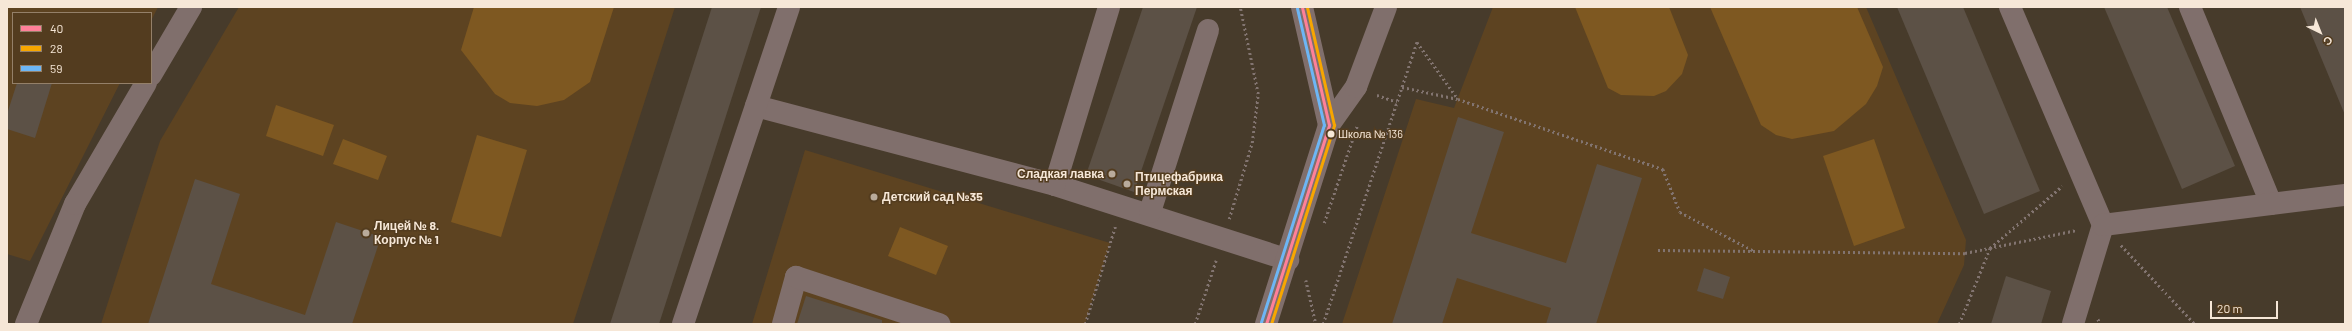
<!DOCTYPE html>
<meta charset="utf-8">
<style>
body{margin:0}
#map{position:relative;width:2352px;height:331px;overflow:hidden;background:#473b2b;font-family:Barlow,sans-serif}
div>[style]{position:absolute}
.built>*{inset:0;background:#5d4321}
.green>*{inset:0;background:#7e5821}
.building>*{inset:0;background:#5c5146}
.path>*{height:2.5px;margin-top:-1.25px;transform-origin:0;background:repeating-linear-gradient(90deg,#827470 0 2px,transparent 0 5px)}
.minor>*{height:22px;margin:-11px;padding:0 11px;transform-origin:11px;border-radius:11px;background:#806f6c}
.bus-1>*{height:3px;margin:-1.5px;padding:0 1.5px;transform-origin:1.5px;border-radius:1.5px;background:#ff8098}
.bus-2>*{height:3px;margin:-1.5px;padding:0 1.5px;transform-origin:1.5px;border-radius:1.5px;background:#f7a600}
.bus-3>*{height:3px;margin:-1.5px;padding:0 1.5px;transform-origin:1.5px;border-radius:1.5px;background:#6db6f5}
.dots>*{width:11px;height:11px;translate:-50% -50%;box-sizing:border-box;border:2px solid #533c1f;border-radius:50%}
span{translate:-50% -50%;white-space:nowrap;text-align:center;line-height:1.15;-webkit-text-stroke:3px #533c1f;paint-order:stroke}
.bus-label{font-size:11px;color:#f6e7d7}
.left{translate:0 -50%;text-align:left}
.poi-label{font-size:12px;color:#f6e7d7;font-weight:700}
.right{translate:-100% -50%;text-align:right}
.frame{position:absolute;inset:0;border:8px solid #f6e7d7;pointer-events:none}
.legend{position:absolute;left:12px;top:12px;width:140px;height:72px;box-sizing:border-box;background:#533c1f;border:1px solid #948069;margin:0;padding:5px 7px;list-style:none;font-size:12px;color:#f6e7d7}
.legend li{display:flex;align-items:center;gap:8px;height:20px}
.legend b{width:20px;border:1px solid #948069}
.north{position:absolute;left:2300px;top:12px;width:40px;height:40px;-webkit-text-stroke:3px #533c1f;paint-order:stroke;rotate:137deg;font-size:11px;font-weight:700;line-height:16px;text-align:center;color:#f6e7d7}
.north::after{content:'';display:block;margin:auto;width:14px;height:18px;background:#f6e7d7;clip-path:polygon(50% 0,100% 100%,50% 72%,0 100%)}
.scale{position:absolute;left:2210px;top:301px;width:68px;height:18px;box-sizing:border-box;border:2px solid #f6e7d7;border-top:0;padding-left:5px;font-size:12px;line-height:14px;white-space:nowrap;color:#f6e7d7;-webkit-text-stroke:3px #533c1f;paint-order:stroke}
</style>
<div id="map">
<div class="built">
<div style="clip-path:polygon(7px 7px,158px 7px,151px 21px,151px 13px,13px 13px,13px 83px,120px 83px,30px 261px,7px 254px)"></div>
<div style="clip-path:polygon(239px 7px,675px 7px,573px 324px,101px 324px,160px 141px)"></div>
<div style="clip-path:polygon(1493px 7px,1866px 7px,1966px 240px,1964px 265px,1937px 324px,1342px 324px,1416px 99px,1454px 108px)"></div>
<div style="clip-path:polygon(805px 150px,1110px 243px,1085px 324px,752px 324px)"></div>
</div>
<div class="green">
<div style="clip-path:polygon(474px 7px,614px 7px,590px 82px,564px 100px,537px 106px,510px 103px,495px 94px,461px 50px)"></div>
<div style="clip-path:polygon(1575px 7px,1669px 7px,1688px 55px,1682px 74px,1666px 91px,1654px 96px,1621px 95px,1608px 88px)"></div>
<div style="clip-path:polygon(1710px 7px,1857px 7px,1883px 67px,1877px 86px,1866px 104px,1834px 131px,1792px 139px,1776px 135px,1761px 125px)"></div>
<div style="clip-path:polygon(276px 105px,334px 125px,323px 156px,266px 136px)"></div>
<div style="clip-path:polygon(477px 135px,527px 150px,501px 237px,451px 222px)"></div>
<div style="clip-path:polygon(343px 139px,387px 156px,378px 180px,333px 164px)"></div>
<div style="clip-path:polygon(1874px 139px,1905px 228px,1854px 246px,1823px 156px)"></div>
<div style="clip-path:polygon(900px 227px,948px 246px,936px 275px,888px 256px)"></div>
</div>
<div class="building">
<div style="clip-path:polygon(712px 7px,761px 7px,659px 324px,610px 324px)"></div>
<div style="clip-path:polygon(1143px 7px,1197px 7px,1134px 192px,1086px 175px)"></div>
<div style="clip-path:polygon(1897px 7px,1963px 7px,2040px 191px,1984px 214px)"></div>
<div style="clip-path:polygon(2104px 7px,2167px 7px,2235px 166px,2182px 189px)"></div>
<div style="clip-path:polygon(2300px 7px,2345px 7px,2345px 115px)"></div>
<div style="clip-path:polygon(17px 83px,52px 83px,35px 138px,7px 129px,7px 114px)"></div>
<div style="clip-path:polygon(1458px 117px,1504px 132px,1471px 233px,1566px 263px,1597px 164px,1642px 178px,1596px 324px,1546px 324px,1551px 308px,1457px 278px,1442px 324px,1392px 324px)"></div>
<div style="clip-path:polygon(195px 179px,240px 194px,211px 284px,305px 315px,336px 222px,381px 237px,352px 324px,148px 324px)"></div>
<div style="clip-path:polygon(1704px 268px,1730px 277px,1723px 299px,1697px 291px)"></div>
<div style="clip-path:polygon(2006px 276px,2051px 291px,2041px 324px,1991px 324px)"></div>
<div style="clip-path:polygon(806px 296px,882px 320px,882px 324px,797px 324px)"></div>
</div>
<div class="path">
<div style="left:1417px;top:42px;width:70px;rotate:54.3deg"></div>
<div style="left:1402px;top:87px;width:57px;rotate:12.1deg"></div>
<div style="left:1458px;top:99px;width:217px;rotate:18.9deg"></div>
<div style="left:1663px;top:169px;width:46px;rotate:68.4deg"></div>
<div style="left:1680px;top:212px;width:84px;rotate:27.8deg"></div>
<div style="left:1377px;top:95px;width:21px;rotate:19deg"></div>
<div style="left:1229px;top:219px;width:79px;rotate:-73.2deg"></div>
<div style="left:1252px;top:143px;width:49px;rotate:-83deg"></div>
<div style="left:1258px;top:94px;width:89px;rotate:-101.7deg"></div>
<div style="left:1324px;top:223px;width:102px;rotate:-71.2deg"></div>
<div style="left:2121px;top:245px;width:108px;rotate:46.9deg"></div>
<div style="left:1658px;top:250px;width:307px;rotate:0.6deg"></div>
<div style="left:1965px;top:253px;width:114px;rotate:-11.6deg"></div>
<div style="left:1306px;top:280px;width:45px;rotate:77.2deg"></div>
<div style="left:2098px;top:319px;width:6px;rotate:59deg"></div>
<div style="left:1085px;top:324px;width:102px;rotate:-72.8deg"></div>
<div style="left:1195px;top:324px;width:67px;rotate:-71.8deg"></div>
<div style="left:1323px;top:324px;width:298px;rotate:-71.6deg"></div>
<div style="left:1959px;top:324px;width:82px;rotate:-67.8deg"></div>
<div style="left:1990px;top:248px;width:95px;rotate:-40.7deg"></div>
</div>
<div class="minor">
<div style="left:1109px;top:7px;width:186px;rotate:106.9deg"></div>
<div style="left:1055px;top:185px;width:245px;rotate:17.8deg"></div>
<div style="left:1302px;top:7px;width:121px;rotate:77.1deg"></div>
<div style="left:2010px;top:7px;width:237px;rotate:66.9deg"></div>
<div style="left:2103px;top:225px;width:103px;rotate:106.9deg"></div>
<div style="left:2190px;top:7px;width:213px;rotate:67.6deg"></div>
<div style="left:151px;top:75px;width:79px;rotate:-59.5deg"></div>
<div style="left:756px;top:106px;width:309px;rotate:14.8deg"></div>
<div style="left:1150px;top:212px;width:191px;rotate:-72.3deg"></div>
<div style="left:2103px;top:225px;width:244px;rotate:-7.1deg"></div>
<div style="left:26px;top:324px;width:130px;rotate:-67.8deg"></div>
<div style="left:75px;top:204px;width:140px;rotate:-59.6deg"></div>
<div style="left:683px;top:324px;width:334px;rotate:-71.5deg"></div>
<div style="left:783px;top:324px;width:49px;rotate:-74.5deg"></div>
<div style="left:796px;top:277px;width:151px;rotate:18.2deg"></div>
<div style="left:1266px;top:324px;width:209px;rotate:-72.4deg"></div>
<div style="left:1329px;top:125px;width:47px;rotate:-54.6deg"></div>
<div style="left:1356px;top:87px;width:85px;rotate:-69.4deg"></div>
</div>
<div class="bus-1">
<div style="left:1266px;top:324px;width:209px;rotate:-72.4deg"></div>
<div style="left:1329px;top:125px;width:121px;rotate:-102.9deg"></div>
</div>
<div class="bus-2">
<div style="left:1271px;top:324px;width:209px;rotate:-72.4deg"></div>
<div style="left:1334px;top:125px;width:121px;rotate:-102.9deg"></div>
</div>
<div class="bus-3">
<div style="left:1261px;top:322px;width:207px;rotate:-72.3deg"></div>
<div style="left:1324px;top:125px;width:120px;rotate:-103deg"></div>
</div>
<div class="dots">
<div style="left:1331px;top:134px;background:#f6e7d7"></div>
<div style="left:1112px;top:174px;background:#b9ab9b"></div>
<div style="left:1127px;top:184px;background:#b9ab9b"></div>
<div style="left:874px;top:197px;background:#b9ab9b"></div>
<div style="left:366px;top:233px;background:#b9ab9b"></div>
</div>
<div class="bus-label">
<span class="left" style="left:1338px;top:134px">Школа № 136</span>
</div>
<div class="poi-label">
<span class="right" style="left:1104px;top:174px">Сладкая лавка</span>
<span class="left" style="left:1135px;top:184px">Птицефабрика<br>Пермская</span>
<span class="left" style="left:882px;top:197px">Детский сад №35</span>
<span class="left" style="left:374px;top:233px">Лицей № 8.<br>Корпус № 1</span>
</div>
<div class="frame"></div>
<ul class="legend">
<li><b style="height:5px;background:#ff8098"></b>40</li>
<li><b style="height:5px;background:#f7a600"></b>28</li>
<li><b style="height:5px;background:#6db6f5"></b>59</li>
</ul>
<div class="north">С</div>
<div class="scale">20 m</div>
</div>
